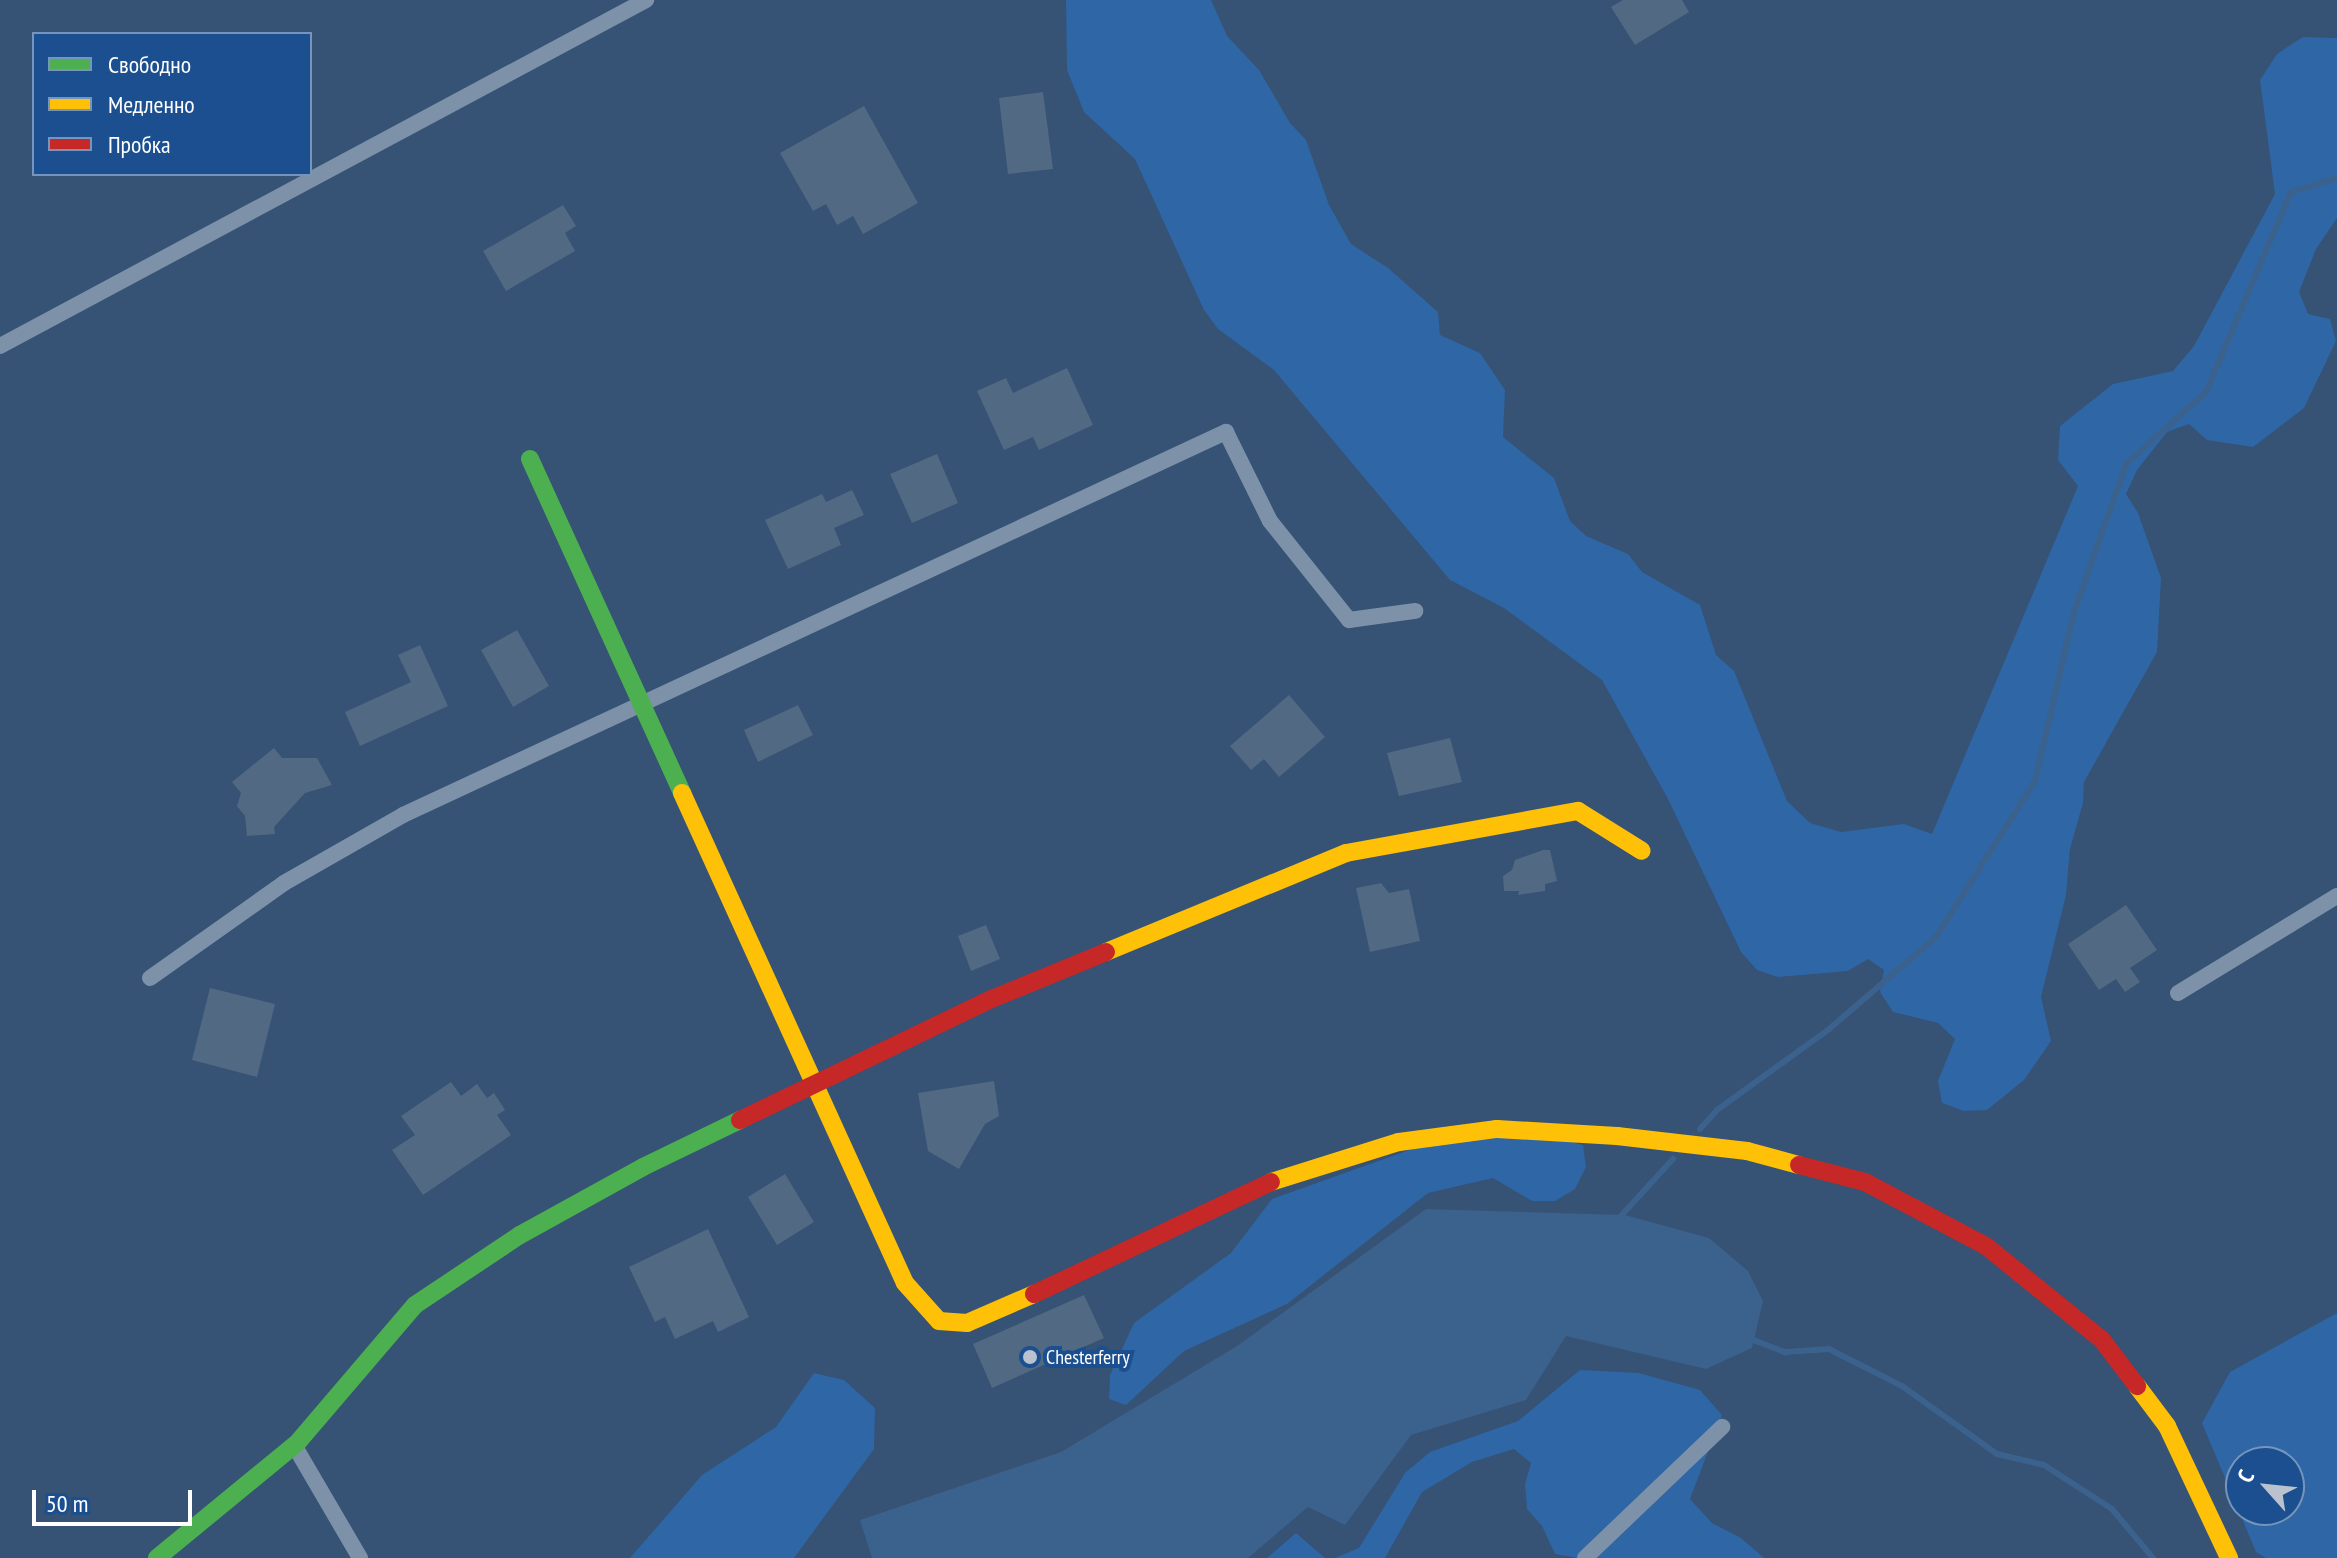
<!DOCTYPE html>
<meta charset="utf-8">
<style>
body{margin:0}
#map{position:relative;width:2337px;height:1558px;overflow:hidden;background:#365274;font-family:"PT Sans Narrow",sans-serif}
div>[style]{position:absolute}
.green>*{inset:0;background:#2f66a5}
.water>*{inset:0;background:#3b618d}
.stream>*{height:6px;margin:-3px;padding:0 3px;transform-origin:3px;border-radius:3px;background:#3b618d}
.building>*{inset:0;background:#526984}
.street>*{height:16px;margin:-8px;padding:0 8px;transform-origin:8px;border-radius:8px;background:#7d92a8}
.fast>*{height:18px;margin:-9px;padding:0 9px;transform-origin:9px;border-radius:9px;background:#4caf50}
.slow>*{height:18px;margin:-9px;padding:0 9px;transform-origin:9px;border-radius:9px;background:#ffc107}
.jam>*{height:18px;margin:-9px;padding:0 9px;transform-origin:9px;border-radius:9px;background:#c62828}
.dots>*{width:22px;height:22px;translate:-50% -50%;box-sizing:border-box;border:4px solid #1b4f8f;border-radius:50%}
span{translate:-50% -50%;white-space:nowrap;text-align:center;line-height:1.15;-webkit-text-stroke:8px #1b4f8f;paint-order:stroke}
.poi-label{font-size:20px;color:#fff}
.left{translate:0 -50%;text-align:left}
.legend{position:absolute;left:32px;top:32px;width:280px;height:144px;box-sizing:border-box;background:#1b4f8f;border:2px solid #7695bc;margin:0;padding:10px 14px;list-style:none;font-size:24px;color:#fff}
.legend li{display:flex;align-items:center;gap:16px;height:40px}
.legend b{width:40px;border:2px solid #7695bc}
.north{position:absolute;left:2225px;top:1446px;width:80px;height:80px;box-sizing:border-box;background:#1b4f8f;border:2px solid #7695bc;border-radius:50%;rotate:297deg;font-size:22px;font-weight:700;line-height:32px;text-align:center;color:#fff}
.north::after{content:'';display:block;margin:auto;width:28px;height:36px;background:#b9c2ce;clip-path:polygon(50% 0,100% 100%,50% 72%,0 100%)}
.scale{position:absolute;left:32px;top:1490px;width:160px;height:36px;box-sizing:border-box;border:4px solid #fff;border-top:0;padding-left:10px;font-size:24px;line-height:28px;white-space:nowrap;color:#fff;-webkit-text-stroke:6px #1b4f8f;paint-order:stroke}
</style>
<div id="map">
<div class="green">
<div style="clip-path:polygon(1066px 0,1211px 0,1227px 36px,1259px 70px,1290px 123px,1306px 140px,1329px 205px,1351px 244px,1388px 268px,1438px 312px,1440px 335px,1480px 353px,1505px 390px,1503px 437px,1554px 478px,1570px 521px,1586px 536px,1628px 554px,1642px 572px,1700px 605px,1716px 655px,1734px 671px,1787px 801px,1810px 823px,1841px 832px,1904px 824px,1932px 834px,2078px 486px,2058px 460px,2060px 426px,2113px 384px,2173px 371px,2194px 346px,2275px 194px,2260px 80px,2277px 54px,2303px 37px,2337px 38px,2337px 218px,2316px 249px,2299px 292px,2308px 314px,2330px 319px,2336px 341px,2304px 408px,2253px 447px,2207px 440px,2189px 424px,2167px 432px,2137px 470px,2126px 494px,2138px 513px,2161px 578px,2157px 652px,2084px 782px,2083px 803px,2070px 849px,2066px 895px,2041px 997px,2051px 1041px,2024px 1080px,1987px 1110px,1964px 1111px,1942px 1103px,1938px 1081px,1955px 1039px,1938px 1023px,1893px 1012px,1880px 992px,1884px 970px,1868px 959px,1848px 971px,1778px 977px,1757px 970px,1741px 952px,1668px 799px,1602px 680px,1504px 608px,1450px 580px,1274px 370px,1218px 329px,1204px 310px,1135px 159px,1084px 112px,1067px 70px)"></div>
<div style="clip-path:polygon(1543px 1134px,1583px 1145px,1586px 1167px,1575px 1189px,1555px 1201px,1532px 1201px,1493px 1178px,1428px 1193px,1287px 1304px,1184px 1351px,1126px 1405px,1109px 1399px,1110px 1375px,1134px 1323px,1231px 1253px,1272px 1199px,1429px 1143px)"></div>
<div style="clip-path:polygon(evenodd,2337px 1313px,2337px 1558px,2266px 1558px,2256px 1552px,2202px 1423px,2230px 1372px,2337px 1313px,2241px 1462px,2289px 1462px,2289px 1510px,2241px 1510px,2241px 1462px)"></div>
<div style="clip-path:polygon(1580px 1370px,1639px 1373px,1700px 1390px,1722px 1415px,1690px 1499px,1712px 1523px,1741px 1538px,1764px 1558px,1578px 1558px,1555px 1554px,1542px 1526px,1527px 1509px,1525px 1484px,1531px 1463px,1514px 1449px,1472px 1462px,1422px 1492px,1385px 1558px,1335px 1558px,1359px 1548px,1405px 1473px,1430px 1452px,1518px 1421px)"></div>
<div style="clip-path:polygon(814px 1373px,844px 1380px,875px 1408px,874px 1449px,794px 1558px,630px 1558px,702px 1475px,776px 1427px)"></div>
<div style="clip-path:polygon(1296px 1533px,1325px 1558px,1267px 1558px)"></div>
</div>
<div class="water">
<div style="clip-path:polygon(1426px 1209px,1625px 1215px,1709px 1238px,1748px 1271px,1763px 1301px,1752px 1348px,1706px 1369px,1566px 1336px,1526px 1400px,1411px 1435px,1345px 1525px,1308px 1507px,1248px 1558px,872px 1558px,860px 1520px,1061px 1452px,1237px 1346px)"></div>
</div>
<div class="stream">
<div style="left:1700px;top:1129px;width:25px;rotate:-48deg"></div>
<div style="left:1717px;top:1110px;width:137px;rotate:-35.8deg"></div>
<div style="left:1828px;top:1030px;width:143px;rotate:-40.7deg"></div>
<div style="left:1936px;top:937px;width:185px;rotate:-57.6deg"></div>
<div style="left:2035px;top:781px;width:173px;rotate:-77deg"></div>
<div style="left:2074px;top:612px;width:157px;rotate:-70.6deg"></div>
<div style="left:2126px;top:464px;width:108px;rotate:-42deg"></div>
<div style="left:2206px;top:392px;width:217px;rotate:-67deg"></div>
<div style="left:2291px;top:192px;width:48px;rotate:-16.9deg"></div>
<div style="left:1619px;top:1218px;width:80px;rotate:-47.5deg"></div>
<div style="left:1748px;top:1338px;width:40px;rotate:21deg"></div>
<div style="left:1785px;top:1352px;width:44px;rotate:-3.9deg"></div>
<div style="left:1829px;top:1349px;width:82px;rotate:26.9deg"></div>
<div style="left:1902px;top:1386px;width:117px;rotate:35.6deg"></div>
<div style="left:1997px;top:1454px;width:48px;rotate:13.2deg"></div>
<div style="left:2044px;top:1465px;width:81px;rotate:32.9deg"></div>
<div style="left:2112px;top:1509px;width:64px;rotate:50.1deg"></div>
</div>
<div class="building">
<div style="clip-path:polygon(1623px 0,1682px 0,1689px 12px,1635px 45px,1611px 7px)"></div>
<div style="clip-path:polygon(1043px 92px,1053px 169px,1008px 174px,999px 98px)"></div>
<div style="clip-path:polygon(864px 106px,918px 203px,863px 234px,853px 216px,837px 225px,826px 204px,813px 211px,780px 153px)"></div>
<div style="clip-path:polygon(563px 205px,576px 226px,565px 233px,575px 251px,506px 291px,483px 251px)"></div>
<div style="clip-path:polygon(1067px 368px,1093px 425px,1039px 450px,1033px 437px,1004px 450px,977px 391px,1006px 378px,1013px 393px)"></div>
<div style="clip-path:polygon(937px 454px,958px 503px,912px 523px,890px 474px)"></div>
<div style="clip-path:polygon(852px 490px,864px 515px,834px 528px,841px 545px,788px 569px,765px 520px,822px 494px,826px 502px)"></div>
<div style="clip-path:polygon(517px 630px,549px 686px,513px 707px,481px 650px)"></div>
<div style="clip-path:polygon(420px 645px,448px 706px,360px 746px,345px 712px,411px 682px,398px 655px)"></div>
<div style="clip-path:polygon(1289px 695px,1325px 737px,1279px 777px,1264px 759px,1251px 770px,1230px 746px)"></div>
<div style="clip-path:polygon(798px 705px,813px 735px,758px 762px,744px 730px)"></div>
<div style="clip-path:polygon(1450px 738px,1462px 782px,1399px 796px,1387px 753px)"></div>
<div style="clip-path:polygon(274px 748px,282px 758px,317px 758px,332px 785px,305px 793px,274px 827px,275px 834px,247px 836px,245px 816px,237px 806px,241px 793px,232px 782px)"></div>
<div style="clip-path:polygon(1543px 850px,1550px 850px,1557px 881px,1545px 884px,1545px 891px,1518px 895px,1519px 891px,1504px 891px,1503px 876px,1512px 870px,1515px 860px)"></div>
<div style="clip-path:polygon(1381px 883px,1389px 893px,1409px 889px,1420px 941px,1370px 952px,1356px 888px)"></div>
<div style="clip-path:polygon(2126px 905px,2157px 950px,2130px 968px,2140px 982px,2125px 992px,2116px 979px,2099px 990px,2068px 944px)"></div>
<div style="clip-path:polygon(986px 925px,1000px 959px,971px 971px,958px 936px)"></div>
<div style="clip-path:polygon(210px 988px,275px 1004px,257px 1077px,192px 1060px)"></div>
<div style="clip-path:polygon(994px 1081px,999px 1116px,985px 1124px,959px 1169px,928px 1151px,918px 1093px)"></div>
<div style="clip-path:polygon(451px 1082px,461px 1096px,477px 1084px,487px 1098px,494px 1093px,505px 1110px,497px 1115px,511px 1135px,423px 1195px,392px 1150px,415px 1135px,401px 1116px)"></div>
<div style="clip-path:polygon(785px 1174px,814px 1222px,777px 1245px,748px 1197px)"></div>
<div style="clip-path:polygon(708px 1229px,749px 1317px,718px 1332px,713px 1321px,675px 1339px,665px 1317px,655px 1322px,629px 1267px)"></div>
<div style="clip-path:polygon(1084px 1295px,1104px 1338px,992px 1388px,973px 1344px)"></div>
</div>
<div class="street">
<div style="left:0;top:346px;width:733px;rotate:-28.17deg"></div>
<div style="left:150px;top:978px;width:164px;rotate:-35.3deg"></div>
<div style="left:284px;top:883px;width:137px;rotate:-29.7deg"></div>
<div style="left:403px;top:815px;width:908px;rotate:-24.96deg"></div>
<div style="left:1226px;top:432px;width:99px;rotate:63.7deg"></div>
<div style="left:1270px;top:521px;width:127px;rotate:51.4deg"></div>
<div style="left:1349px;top:620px;width:67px;rotate:-7.8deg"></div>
<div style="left:2178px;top:993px;width:186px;rotate:-31.4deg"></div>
<div style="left:294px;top:1445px;width:131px;rotate:59.7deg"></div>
<div style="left:1585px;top:1558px;width:190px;rotate:-43.7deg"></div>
</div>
<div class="fast">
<div style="left:530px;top:459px;width:367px;rotate:65.5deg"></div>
<div style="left:157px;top:1558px;width:183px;rotate:-39.4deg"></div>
<div style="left:298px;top:1442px;width:180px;rotate:-49.5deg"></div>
<div style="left:415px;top:1305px;width:126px;rotate:-33.7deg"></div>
<div style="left:520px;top:1235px;width:141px;rotate:-28.9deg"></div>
<div style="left:643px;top:1167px;width:108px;rotate:-25.9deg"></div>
</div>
<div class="slow">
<div style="left:682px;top:793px;width:538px;rotate:65.53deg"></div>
<div style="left:905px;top:1283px;width:51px;rotate:48.2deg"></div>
<div style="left:939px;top:1321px;width:28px;rotate:4deg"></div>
<div style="left:967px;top:1323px;width:73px;rotate:-23.4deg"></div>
<div style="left:1106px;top:952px;width:260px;rotate:-22.4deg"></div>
<div style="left:1346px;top:853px;width:236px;rotate:-10.3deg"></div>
<div style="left:1578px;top:811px;width:75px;rotate:32deg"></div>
<div style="left:1271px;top:1182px;width:134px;rotate:-17.4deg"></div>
<div style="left:1399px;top:1142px;width:99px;rotate:-7.6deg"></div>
<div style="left:1497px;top:1129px;width:120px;rotate:3.3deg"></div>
<div style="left:1617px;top:1136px;width:131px;rotate:6.6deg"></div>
<div style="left:1747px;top:1151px;width:54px;rotate:15.1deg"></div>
<div style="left:2137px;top:1386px;width:50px;rotate:53.1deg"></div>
<div style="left:2167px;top:1426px;width:146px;rotate:64.8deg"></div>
</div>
<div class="jam">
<div style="left:740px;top:1120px;width:282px;rotate:-25.7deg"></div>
<div style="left:994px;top:998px;width:121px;rotate:-22.3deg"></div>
<div style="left:1799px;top:1165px;width:68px;rotate:14.4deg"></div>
<div style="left:1865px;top:1182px;width:137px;rotate:27.9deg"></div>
<div style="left:1986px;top:1246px;width:149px;rotate:39deg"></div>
<div style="left:2102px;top:1340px;width:58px;rotate:52.7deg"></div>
<div style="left:1034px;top:1294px;width:262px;rotate:-25.3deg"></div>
</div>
<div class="dots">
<div style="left:1030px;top:1357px;background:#b9c2ce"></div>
</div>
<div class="poi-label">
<span class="left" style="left:1046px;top:1357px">Chesterferry</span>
</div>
<ul class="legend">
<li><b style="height:10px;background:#4caf50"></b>Свободно</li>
<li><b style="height:10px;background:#ffc107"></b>Медленно</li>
<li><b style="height:10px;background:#c62828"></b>Пробка</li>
</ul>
<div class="north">С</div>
<div class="scale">50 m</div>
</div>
